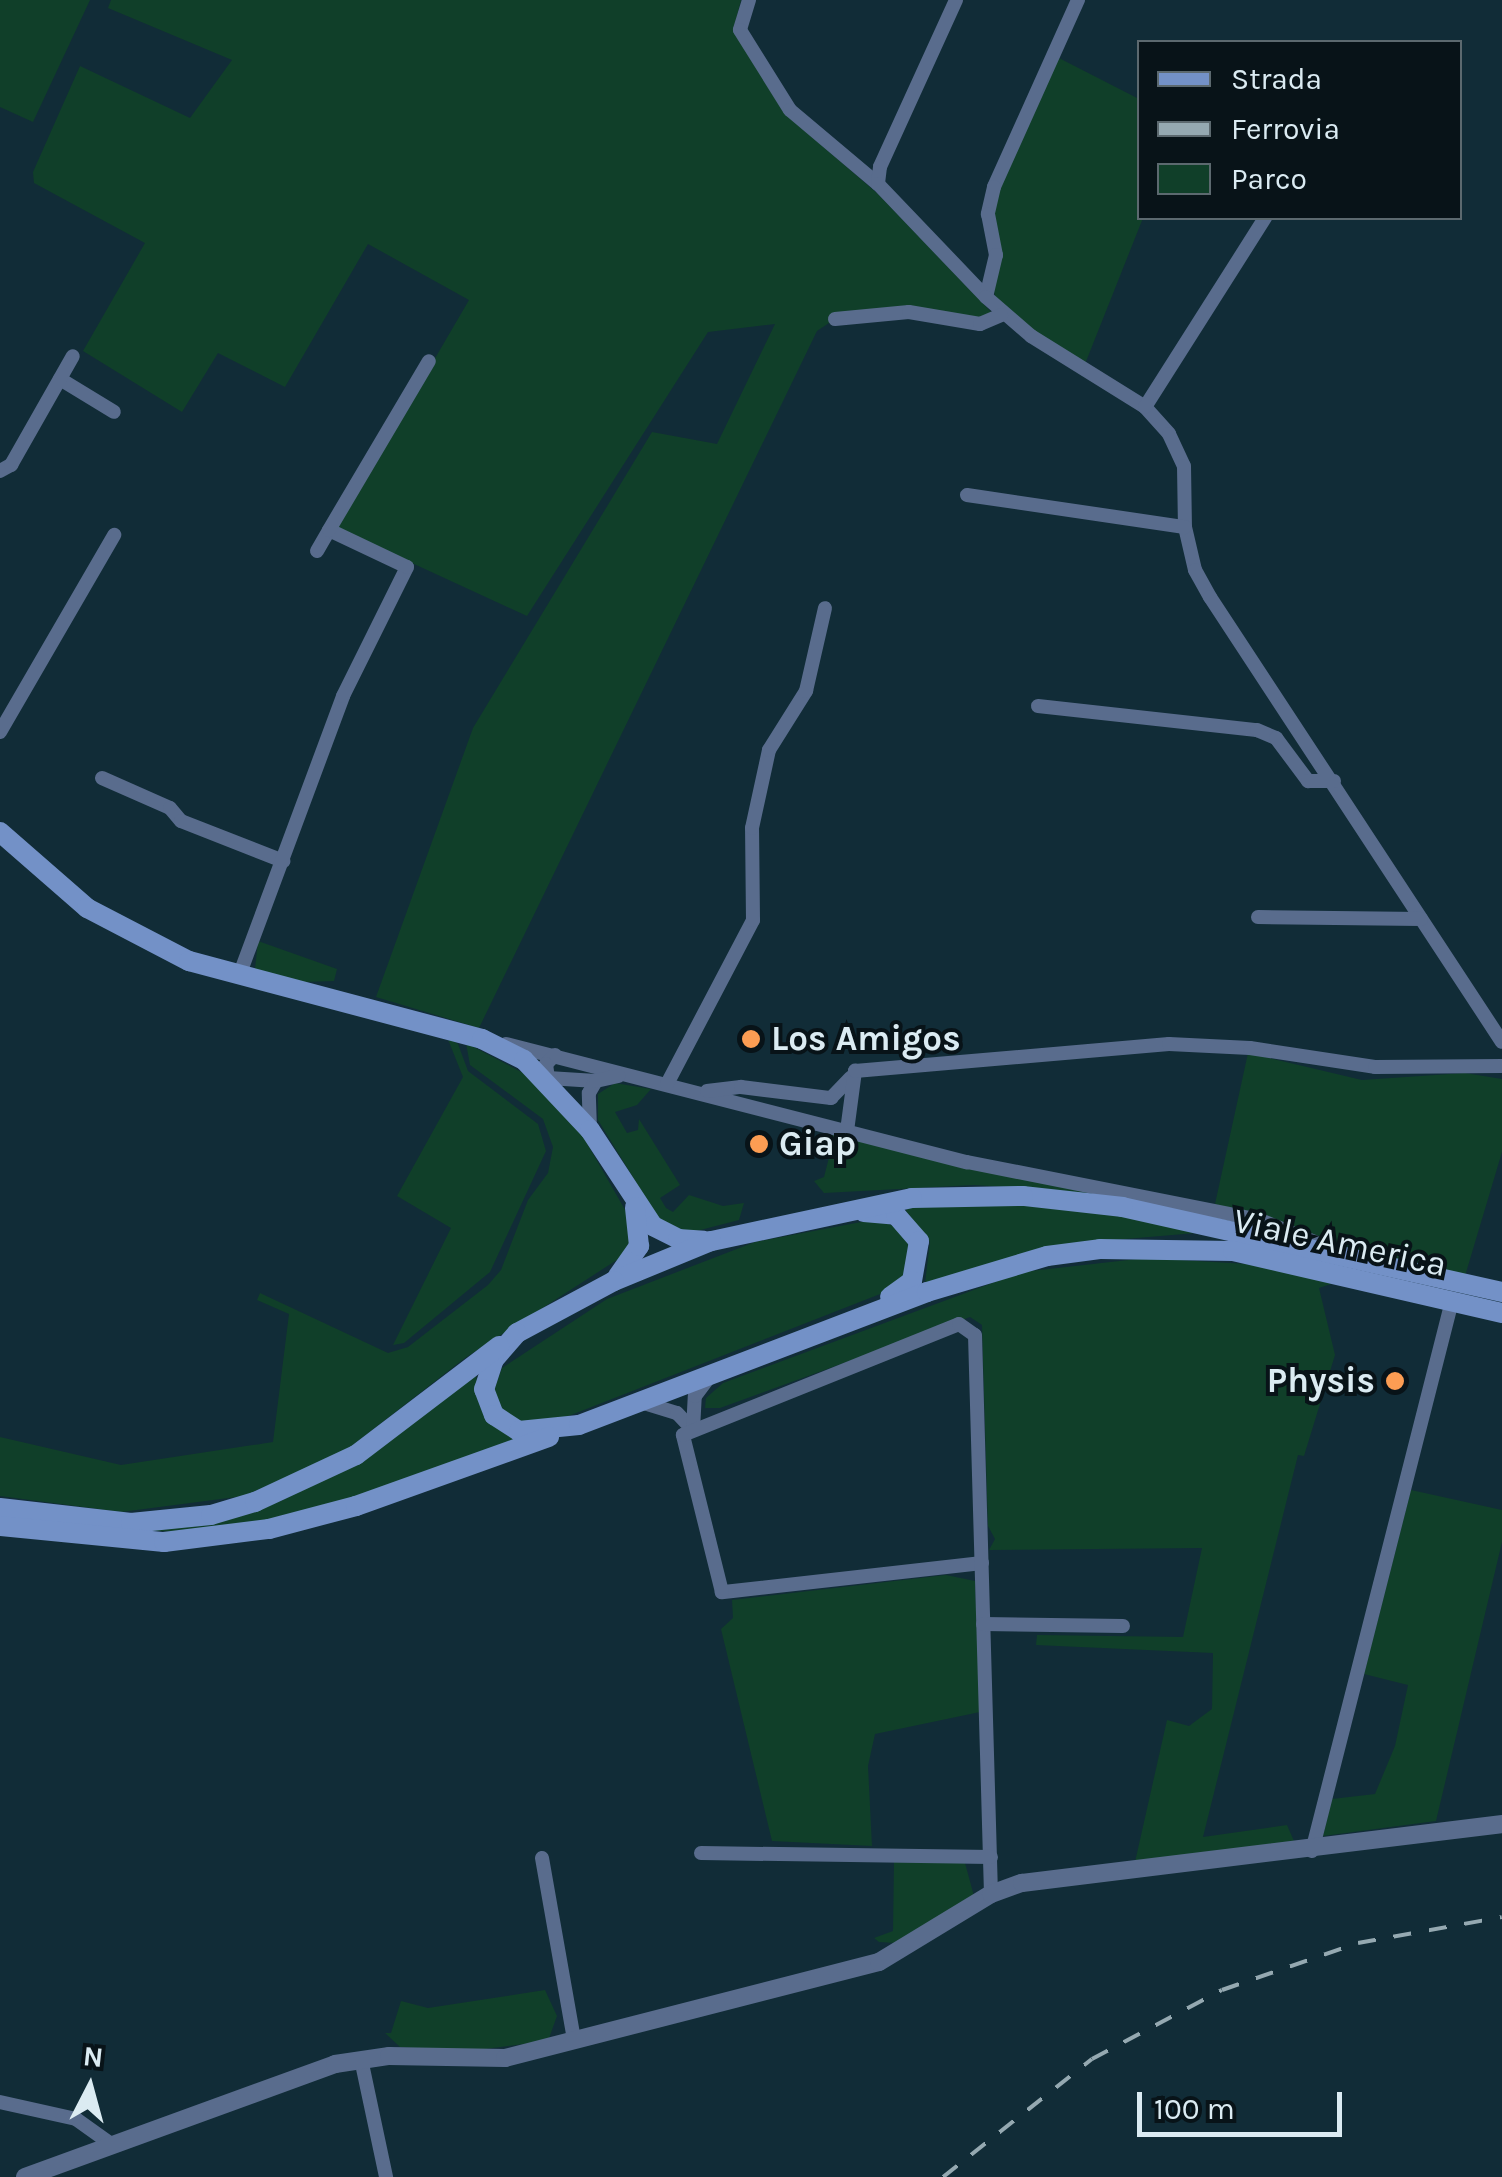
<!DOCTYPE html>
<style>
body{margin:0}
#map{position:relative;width:1502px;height:2177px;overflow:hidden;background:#112c37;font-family:Karla,sans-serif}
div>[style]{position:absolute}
.green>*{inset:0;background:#103f29}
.minor>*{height:14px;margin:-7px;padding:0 7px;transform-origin:7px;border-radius:7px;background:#596c8d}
.tertiary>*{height:18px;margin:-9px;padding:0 9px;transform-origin:9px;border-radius:9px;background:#596c8d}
.secondary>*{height:20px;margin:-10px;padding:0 10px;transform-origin:10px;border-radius:10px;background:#7391c7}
.rail>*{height:4px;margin-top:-2px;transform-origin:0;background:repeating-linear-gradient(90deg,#95a9b1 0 18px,transparent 0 36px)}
.dots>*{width:28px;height:28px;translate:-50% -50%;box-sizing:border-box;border:5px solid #081318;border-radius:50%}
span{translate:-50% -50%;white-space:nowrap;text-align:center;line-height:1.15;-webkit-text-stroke:8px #081318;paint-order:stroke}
.poi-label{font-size:35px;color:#dbebf2;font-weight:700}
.left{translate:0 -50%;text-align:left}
.right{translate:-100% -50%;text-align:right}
.street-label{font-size:35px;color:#dbebf2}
.legend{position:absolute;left:1137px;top:40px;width:325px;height:180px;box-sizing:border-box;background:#081318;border:2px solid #5c696f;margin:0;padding:12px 18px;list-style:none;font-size:30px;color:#dbebf2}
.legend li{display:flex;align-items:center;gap:20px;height:50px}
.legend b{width:50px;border:2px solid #5c696f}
.north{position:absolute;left:40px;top:2037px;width:100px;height:100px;-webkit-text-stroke:8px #081318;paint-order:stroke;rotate:6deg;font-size:28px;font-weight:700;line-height:40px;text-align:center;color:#dbebf2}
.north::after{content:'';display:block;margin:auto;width:35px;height:45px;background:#dbebf2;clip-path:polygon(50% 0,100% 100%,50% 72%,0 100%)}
.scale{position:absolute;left:1137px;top:2092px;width:205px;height:45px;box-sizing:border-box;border:5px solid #dbebf2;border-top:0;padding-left:12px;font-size:30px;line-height:35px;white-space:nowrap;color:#dbebf2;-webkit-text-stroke:8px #081318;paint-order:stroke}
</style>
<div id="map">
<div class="green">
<div style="clip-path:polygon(0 0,90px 0,33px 122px,0 107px)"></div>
<div style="clip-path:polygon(111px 0,741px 0,733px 31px,792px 120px,878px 194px,992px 313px,979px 320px,909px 308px,847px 311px,817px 331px,479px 1028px,376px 997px,473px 728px,652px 432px,717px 444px,775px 324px,708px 332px,527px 616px,336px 528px,469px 300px,368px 244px,285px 387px,218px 353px,182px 412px,83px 351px,145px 243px,34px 183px,33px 172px,80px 66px,190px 118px,232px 60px,108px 8px)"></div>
<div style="clip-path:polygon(1057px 57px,1139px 99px,1143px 218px,1085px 364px,1030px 329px,996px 302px,994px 291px,995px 199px)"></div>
<div style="clip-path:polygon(258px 941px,337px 969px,334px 981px,304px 982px,255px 969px)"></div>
<div style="clip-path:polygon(447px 1037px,458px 1044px,468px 1071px,538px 1124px,546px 1151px,490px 1272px,404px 1343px,393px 1345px,451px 1228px,397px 1196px,463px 1077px)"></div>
<div style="clip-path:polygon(466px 1043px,529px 1076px,580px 1131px,628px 1215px,632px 1236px,623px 1256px,465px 1358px,345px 1451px,244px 1496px,121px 1512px,0 1496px,0 1437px,121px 1465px,273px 1442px,289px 1314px,257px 1300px,260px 1293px,388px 1353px,408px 1347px,488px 1285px,501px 1270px,528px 1200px,548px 1173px,553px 1147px,543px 1119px,470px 1065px)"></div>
<div style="clip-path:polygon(1248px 1053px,1362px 1080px,1465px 1073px,1502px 1079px,1502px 1152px,1465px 1276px,1329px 1243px,1215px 1204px)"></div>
<div style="clip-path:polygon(615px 1083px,651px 1089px,637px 1105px,615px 1112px,627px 1133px,638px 1130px,639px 1119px,680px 1185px,660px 1198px,666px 1208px,673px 1212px,689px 1195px,723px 1206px,744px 1203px,739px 1220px,685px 1234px,661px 1223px,598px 1120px,598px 1094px)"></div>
<div style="clip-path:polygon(825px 1133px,1256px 1223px,1278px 1233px,1054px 1190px,974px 1185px,824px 1193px,814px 1181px,824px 1177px,833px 1142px)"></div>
<div style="clip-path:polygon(995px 1202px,1113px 1214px,1196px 1233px,1078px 1243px,925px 1283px,930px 1242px,906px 1211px,910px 1205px)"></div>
<div style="clip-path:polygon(877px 1219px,907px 1232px,913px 1267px,893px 1289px,548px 1424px,528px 1427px,503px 1415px,493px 1393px,502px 1368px,607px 1299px,755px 1242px)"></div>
<div style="clip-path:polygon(1146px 1258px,1247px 1264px,1334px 1283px,1319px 1288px,1335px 1355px,1304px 1456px,1298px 1455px,1203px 1837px,1287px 1825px,1294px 1841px,1135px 1862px,1167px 1720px,1189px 1726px,1212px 1709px,1213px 1653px,1036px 1645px,1037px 1635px,1183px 1637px,1202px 1548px,989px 1550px,995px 1539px,988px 1526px,982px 1325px,970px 1317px,720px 1408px,705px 1408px,706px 1398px,723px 1383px,1022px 1272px)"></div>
<div style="clip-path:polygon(475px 1373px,487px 1419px,517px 1441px,304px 1514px,189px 1532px,100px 1529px,223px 1520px,281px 1501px,361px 1461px)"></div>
<div style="clip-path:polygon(1411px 1490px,1502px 1510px,1502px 1542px,1436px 1821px,1323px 1836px,1332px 1799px,1375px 1794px,1395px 1746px,1408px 1685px,1364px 1674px)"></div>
<div style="clip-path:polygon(946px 1575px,975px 1581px,980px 1712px,875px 1734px,868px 1766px,872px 1846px,772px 1841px,721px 1629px,733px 1618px,732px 1600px)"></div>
<div style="clip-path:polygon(894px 1862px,965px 1863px,974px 1896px,896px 1943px,879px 1942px,874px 1938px,893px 1931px)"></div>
<div style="clip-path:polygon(545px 1990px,557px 2016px,548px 2041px,462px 2052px,400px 2047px,385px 2033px,391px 2033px,401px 2001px,428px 2008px)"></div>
</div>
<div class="minor">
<div style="left:749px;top:0;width:31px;rotate:107deg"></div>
<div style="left:740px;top:30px;width:94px;rotate:58deg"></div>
<div style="left:790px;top:110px;width:115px;rotate:40.1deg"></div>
<div style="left:956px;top:0;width:183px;rotate:114.5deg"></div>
<div style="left:880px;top:167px;width:17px;rotate:97deg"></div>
<div style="left:878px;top:184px;width:156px;rotate:46.3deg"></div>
<div style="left:1078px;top:0;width:205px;rotate:114.2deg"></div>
<div style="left:994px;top:187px;width:28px;rotate:103deg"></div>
<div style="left:988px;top:214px;width:42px;rotate:79deg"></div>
<div style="left:996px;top:255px;width:43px;rotate:103.4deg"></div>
<div style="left:986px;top:297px;width:60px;rotate:40.9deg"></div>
<div style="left:1031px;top:336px;width:134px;rotate:31.9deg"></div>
<div style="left:1145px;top:407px;width:36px;rotate:48deg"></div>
<div style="left:1169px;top:434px;width:35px;rotate:65deg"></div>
<div style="left:1184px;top:466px;width:61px;rotate:89.1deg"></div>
<div style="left:1185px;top:527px;width:44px;rotate:76.9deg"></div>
<div style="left:1195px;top:570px;width:31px;rotate:61deg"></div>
<div style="left:1210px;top:597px;width:532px;rotate:56.73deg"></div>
<div style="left:835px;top:319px;width:74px;rotate:-5.4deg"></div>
<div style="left:909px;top:312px;width:72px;rotate:9.6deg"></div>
<div style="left:980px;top:324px;width:23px;rotate:-23deg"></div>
<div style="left:60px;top:379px;width:63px;rotate:31.4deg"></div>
<div style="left:1145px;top:407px;width:224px;rotate:-57.6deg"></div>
<div style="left:0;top:471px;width:13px;rotate:-29deg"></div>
<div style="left:11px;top:465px;width:125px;rotate:-60.4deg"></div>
<div style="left:967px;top:495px;width:220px;rotate:8.4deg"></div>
<div style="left:317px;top:551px;width:24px;rotate:-60deg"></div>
<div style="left:1038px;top:706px;width:220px;rotate:6.3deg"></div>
<div style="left:1257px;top:730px;width:21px;rotate:23deg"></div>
<div style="left:1276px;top:738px;width:54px;rotate:53.3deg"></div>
<div style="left:1308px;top:781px;width:26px"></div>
<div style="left:0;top:732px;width:228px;rotate:-59.9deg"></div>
<div style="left:102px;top:778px;width:74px;rotate:23.8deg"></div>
<div style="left:170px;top:808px;width:17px;rotate:50deg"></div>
<div style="left:181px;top:821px;width:110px;rotate:21.4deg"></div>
<div style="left:1258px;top:917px;width:163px;rotate:0.7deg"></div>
<div style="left:239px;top:976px;width:299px;rotate:-69.6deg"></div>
<div style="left:343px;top:696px;width:144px;rotate:-63.6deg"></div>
<div style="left:407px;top:567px;width:86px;rotate:-154.6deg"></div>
<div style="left:329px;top:530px;width:196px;rotate:-59.4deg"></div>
<div style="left:506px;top:1044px;width:476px;rotate:14.4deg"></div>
<div style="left:967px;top:1162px;width:299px;rotate:11.2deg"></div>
<div style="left:1260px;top:1220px;width:65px;rotate:21.8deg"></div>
<div style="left:555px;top:1055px;width:13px;rotate:135deg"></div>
<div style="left:546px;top:1064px;width:14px;rotate:82deg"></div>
<div style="left:548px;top:1078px;width:48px;rotate:3.6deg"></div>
<div style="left:667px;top:1084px;width:185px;rotate:-62.3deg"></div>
<div style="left:753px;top:920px;width:92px;rotate:-90.6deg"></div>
<div style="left:752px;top:828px;width:80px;rotate:-77.7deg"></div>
<div style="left:769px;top:750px;width:70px;rotate:-57.9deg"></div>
<div style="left:806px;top:691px;width:85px;rotate:-77.1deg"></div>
<div style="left:707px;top:1091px;width:34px;rotate:-7deg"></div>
<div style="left:741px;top:1087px;width:91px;rotate:7deg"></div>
<div style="left:831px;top:1098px;width:28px;rotate:-46deg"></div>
<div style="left:590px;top:1129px;width:36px;rotate:-92deg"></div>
<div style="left:589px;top:1093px;width:14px;rotate:-60deg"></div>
<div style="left:596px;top:1081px;width:23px;rotate:-13deg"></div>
<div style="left:847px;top:1131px;width:61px;rotate:-82.4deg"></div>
<div style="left:855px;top:1071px;width:315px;rotate:-4.9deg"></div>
<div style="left:1169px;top:1044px;width:81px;rotate:2.8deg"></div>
<div style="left:1250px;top:1048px;width:126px;rotate:8.6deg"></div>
<div style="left:1375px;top:1067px;width:127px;rotate:-0.5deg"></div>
<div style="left:644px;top:1403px;width:34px;rotate:17deg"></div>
<div style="left:677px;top:1413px;width:23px;rotate:47deg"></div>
<div style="left:693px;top:1430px;width:34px;rotate:-87deg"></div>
<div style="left:695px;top:1396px;width:25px;rotate:-53deg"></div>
<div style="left:982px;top:1563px;width:262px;rotate:173.6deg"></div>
<div style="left:722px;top:1592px;width:162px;rotate:-104deg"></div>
<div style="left:683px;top:1435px;width:297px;rotate:-21.9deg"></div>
<div style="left:959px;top:1324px;width:19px;rotate:35deg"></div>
<div style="left:975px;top:1335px;width:559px;rotate:88.36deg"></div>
<div style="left:983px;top:1624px;width:140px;rotate:0.8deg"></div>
<div style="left:1312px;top:1851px;width:568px;rotate:-75.72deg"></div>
<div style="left:701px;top:1853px;width:290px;rotate:0.8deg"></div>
<div style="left:542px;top:1858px;width:185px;rotate:80deg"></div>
<div style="left:361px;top:2059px;width:121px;rotate:78deg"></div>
<div style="left:0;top:2102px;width:78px;rotate:12.6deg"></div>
<div style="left:76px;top:2119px;width:43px;rotate:35.5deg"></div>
</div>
<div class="tertiary">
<div style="left:25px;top:2177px;width:330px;rotate:-20deg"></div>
<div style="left:335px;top:2064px;width:55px;rotate:-8.4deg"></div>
<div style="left:389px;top:2056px;width:116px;rotate:1deg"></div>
<div style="left:505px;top:2058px;width:386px;rotate:-14.4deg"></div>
<div style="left:879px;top:1962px;width:131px;rotate:-31.3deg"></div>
<div style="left:991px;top:1894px;width:33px;rotate:-20deg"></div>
<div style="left:1022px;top:1883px;width:484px;rotate:-7deg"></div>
</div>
<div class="secondary">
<div style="left:0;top:832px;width:116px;rotate:41.1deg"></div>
<div style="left:87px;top:908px;width:115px;rotate:27.5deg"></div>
<div style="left:189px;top:961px;width:303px;rotate:14.9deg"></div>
<div style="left:482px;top:1039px;width:47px;rotate:26.6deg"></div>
<div style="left:524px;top:1060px;width:96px;rotate:46.7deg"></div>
<div style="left:590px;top:1130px;width:115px;rotate:56.7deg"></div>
<div style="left:653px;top:1226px;width:28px;rotate:27deg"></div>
<div style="left:678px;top:1239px;width:26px;rotate:4deg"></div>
<div style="left:864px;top:1212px;width:32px;rotate:5deg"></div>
<div style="left:896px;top:1215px;width:35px;rotate:49deg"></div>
<div style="left:919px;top:1241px;width:41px;rotate:99.9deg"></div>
<div style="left:912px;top:1281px;width:27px;rotate:144deg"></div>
<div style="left:618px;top:1276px;width:37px;rotate:-55deg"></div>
<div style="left:639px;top:1246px;width:39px;rotate:-96deg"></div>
<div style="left:1502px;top:1292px;width:388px;rotate:-167.4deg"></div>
<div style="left:1123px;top:1207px;width:101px;rotate:-173.7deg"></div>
<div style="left:1023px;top:1196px;width:111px;rotate:179deg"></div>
<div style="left:912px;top:1198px;width:206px;rotate:167.9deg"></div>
<div style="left:711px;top:1241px;width:105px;rotate:157.6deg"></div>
<div style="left:614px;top:1281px;width:110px;rotate:151.8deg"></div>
<div style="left:517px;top:1333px;width:35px;rotate:131deg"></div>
<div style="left:494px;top:1359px;width:32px;rotate:108deg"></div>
<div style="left:484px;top:1389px;width:28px;rotate:69deg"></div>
<div style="left:494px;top:1415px;width:30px;rotate:33deg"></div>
<div style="left:519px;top:1431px;width:60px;rotate:-5.7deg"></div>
<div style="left:579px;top:1425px;width:373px;rotate:-20.9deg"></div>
<div style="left:927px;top:1292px;width:125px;rotate:-16.7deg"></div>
<div style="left:1047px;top:1256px;width:53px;rotate:-7.5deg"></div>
<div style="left:1100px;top:1249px;width:133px;rotate:0.9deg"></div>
<div style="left:1233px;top:1251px;width:276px;rotate:13deg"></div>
<div style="left:0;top:1508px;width:132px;rotate:6.5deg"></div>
<div style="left:131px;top:1523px;width:80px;rotate:-5.7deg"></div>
<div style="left:211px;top:1515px;width:46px;rotate:-16.5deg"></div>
<div style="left:255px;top:1502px;width:111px;rotate:-25deg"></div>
<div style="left:356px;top:1455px;width:180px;rotate:-37.3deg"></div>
<div style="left:0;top:1526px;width:165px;rotate:5.6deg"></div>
<div style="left:164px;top:1542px;width:106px;rotate:-7.1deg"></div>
<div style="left:269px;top:1529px;width:90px;rotate:-14.8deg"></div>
<div style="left:356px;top:1506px;width:205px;rotate:-19.7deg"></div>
</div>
<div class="rail">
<div style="left:943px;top:2177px;width:190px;rotate:-38.4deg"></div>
<div style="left:1092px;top:2059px;width:147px;rotate:-28deg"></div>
<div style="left:1222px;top:1990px;width:144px;rotate:-19.1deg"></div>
<div style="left:1358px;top:1943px;width:146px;rotate:-10.2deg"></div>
</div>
<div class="dots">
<div style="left:751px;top:1039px;background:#fc9d53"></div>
<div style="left:759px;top:1144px;background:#fc9d53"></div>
<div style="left:1395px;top:1381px;background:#fc9d53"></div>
</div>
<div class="poi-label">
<span class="left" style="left:771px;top:1039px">Los Amigos</span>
<span class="left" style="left:779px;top:1144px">Giap</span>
<span class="right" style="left:1375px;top:1381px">Physis</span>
</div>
<div class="street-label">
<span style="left:1340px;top:1243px;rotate:12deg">Viale America</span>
</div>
<ul class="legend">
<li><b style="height:12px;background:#7391c7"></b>Strada</li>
<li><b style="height:12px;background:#95a9b1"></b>Ferrovia</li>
<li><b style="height:28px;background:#103f29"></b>Parco</li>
</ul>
<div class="north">N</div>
<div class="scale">100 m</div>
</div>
